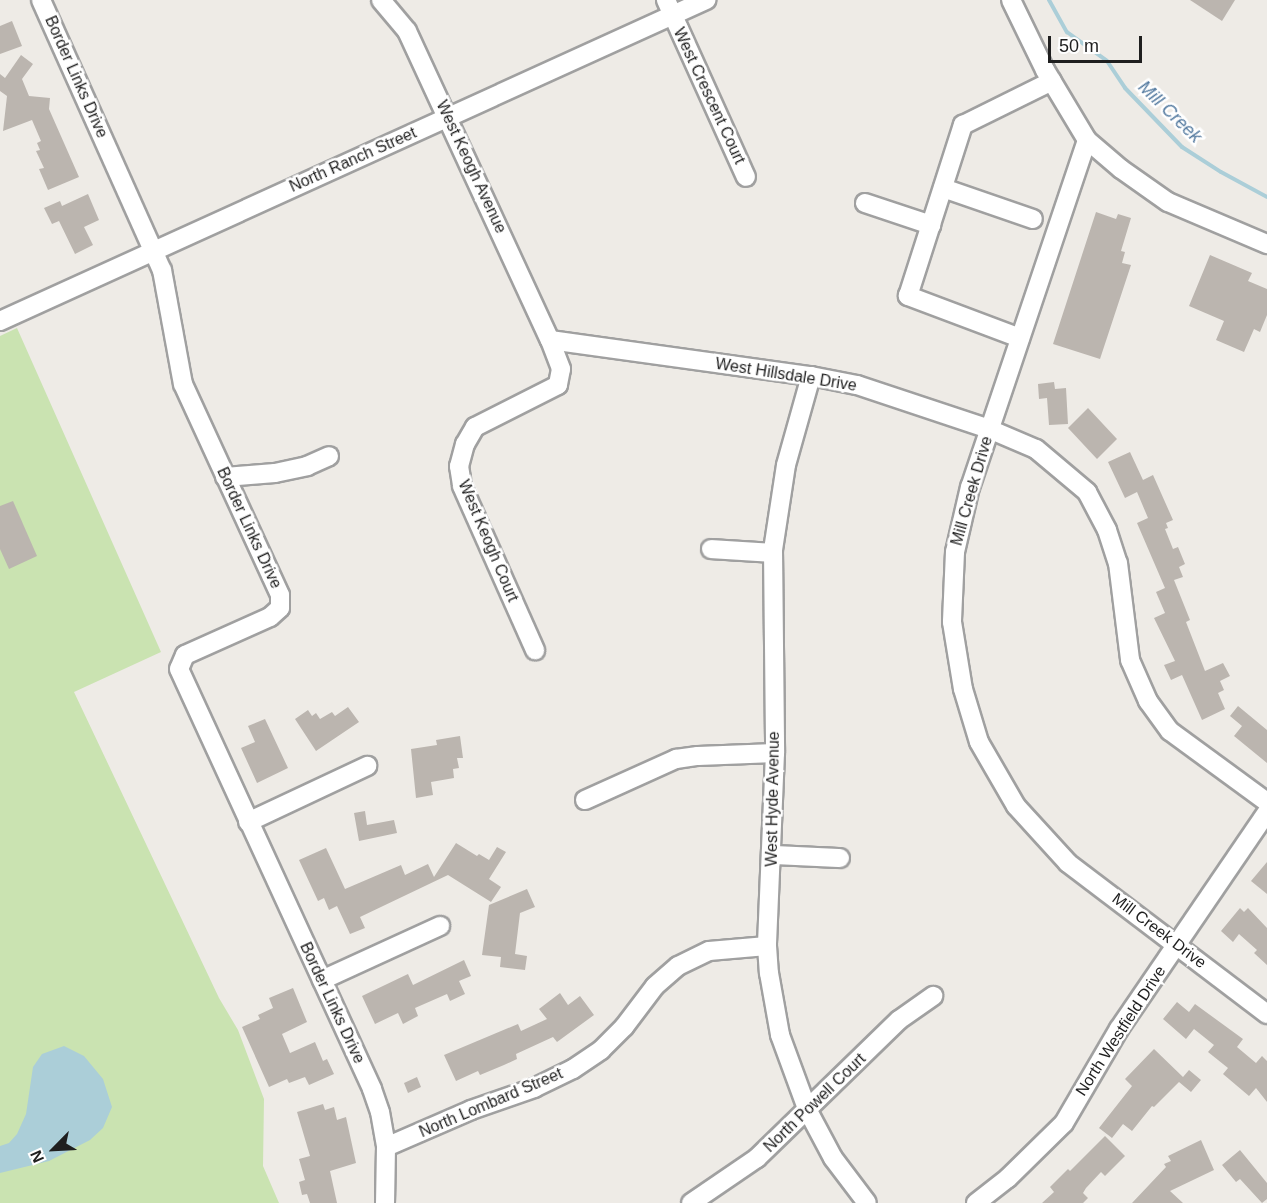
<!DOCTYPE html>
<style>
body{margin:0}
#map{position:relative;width:1267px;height:1203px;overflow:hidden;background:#eeebe6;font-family:Helvetica,sans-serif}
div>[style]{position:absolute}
.grass>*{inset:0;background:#cae3b1}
.water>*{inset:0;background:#abced8}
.stream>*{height:4px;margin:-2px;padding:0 2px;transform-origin:2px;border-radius:2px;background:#abced8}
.building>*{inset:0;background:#bbb5af}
.roads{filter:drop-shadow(2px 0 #a0a0a0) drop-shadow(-2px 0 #a0a0a0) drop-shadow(0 2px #a0a0a0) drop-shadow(0 -2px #a0a0a0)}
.minor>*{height:18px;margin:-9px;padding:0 9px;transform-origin:9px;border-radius:9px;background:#fff}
span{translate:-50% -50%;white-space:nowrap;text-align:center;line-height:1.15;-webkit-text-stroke:5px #fff;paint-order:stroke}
.street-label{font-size:16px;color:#1f1f1f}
.water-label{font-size:18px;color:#51789e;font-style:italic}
.north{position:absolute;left:24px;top:1119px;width:60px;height:60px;-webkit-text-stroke:4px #fff;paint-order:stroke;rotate:246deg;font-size:16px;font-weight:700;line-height:24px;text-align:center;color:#1f1f1f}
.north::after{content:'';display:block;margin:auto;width:21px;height:27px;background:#1f1f1f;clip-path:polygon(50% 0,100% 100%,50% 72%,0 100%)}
.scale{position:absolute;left:1048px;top:36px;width:94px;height:27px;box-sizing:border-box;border:3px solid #1f1f1f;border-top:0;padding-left:8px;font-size:18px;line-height:21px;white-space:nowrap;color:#1f1f1f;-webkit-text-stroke:4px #fff;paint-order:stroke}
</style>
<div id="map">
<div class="grass">
<div style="clip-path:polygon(17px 328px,161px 652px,74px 692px,219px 998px,238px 1030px,264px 1099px,263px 1166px,279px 1203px,0 1203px,0 336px)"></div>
</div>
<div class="water">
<div style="clip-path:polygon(64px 1046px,84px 1056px,103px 1079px,112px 1107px,103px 1128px,90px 1140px,49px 1161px,0 1173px,0 1146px,9px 1143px,17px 1134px,26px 1114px,33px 1067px,42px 1054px)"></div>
</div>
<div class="stream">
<div style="left:1049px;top:0;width:37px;rotate:61deg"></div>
<div style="left:1067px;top:32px;width:49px;rotate:35.9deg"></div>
<div style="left:1107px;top:61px;width:32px;rotate:56deg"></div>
<div style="left:1125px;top:88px;width:82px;rotate:46deg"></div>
<div style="left:1182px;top:147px;width:46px;rotate:32.7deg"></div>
<div style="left:1221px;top:172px;width:52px;rotate:28.5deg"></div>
</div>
<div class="building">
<div style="clip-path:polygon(1190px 0,1235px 0,1222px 21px)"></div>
<div style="clip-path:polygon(12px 21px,22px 46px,0 54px,0 26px)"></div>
<div style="clip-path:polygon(21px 55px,33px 64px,22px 79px,29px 96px,50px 98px,49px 109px,79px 177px,48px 190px,39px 169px,44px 168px,36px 151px,40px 150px,37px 143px,41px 141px,32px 120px,3px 131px,7px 96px,0 91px,0 74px,5px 78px)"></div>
<div style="clip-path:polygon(88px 194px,99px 220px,84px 227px,93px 245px,75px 254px,59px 221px,52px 224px,44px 208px,60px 201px,62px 206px)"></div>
<div style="clip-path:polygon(1096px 212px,1116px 219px,1118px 214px,1131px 218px,1121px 251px,1125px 252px,1122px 263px,1131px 265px,1100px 359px,1053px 344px)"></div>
<div style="clip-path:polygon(1210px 255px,1252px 273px,1248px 281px,1267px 289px,1267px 315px,1260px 332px,1254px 329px,1244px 352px,1216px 340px,1224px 321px,1189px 306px)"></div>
<div style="clip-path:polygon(1054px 382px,1055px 389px,1066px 388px,1068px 424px,1049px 425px,1047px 398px,1039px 399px,1038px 384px)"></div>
<div style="clip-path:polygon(1088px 408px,1117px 439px,1097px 459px,1068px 428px)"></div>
<div style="clip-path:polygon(1130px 452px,1143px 480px,1153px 475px,1173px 520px,1166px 523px,1168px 528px,1165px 529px,1173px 549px,1178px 547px,1185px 564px,1179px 567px,1183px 577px,1174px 580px,1190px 620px,1186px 622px,1205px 671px,1223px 663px,1230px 676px,1220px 681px,1224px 690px,1218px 693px,1225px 709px,1202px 720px,1182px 675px,1171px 680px,1164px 665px,1175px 661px,1154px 618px,1165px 613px,1156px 592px,1165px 588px,1137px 523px,1148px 518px,1137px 492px,1125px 498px,1108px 462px)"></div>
<div style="clip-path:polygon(13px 501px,37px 556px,9px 569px,0 549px,0 506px)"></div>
<div style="clip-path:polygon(1238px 706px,1267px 730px,1267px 763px,1234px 736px,1242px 726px,1230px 716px)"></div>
<div style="clip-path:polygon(348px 707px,359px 722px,316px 751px,295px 719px,308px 710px,312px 716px,316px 713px,320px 719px,332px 712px,335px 716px)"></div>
<div style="clip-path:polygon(265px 719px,288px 768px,257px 783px,241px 748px,255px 742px,248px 726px)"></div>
<div style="clip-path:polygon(460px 736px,463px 758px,457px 758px,459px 768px,453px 769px,454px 778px,431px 782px,433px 795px,416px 798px,411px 749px,437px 745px,436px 740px)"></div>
<div style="clip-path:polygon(365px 811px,367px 825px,394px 820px,397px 833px,359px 841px,354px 813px)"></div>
<div style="clip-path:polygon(456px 843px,477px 856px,479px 854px,489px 860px,497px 847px,506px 852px,489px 879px,501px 887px,491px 902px,448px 875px,360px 917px,365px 928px,350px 934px,337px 906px,329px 910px,324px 898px,318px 901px,299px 860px,326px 848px,345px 889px,401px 865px,405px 875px,428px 864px,434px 877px)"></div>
<div style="clip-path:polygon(1267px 862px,1267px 894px,1251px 881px)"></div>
<div style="clip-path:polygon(527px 889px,535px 907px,520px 913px,515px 954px,527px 956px,525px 970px,500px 967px,501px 957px,482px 955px,489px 905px)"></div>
<div style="clip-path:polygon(1240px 908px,1244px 912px,1248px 908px,1267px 928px,1267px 965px,1254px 953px,1257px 950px,1239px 934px,1233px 942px,1221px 931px)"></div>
<div style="clip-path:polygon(464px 960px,471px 976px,459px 981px,465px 994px,450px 1001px,447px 994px,415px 1008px,418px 1016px,403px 1024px,398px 1013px,375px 1024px,362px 996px,408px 974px,413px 985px)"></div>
<div style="clip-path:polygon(293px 988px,307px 1022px,282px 1034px,290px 1053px,315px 1042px,323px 1061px,327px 1059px,334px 1074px,309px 1085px,305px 1077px,289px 1083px,287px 1079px,269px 1087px,242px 1027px,260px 1019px,258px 1015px,273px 1008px,269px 998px)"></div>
<div style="clip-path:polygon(560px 993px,568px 1005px,580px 996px,594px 1015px,557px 1042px,553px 1037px,516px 1054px,517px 1059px,504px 1065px,480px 1075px,478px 1071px,456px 1081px,444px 1055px,518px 1024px,521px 1031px,547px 1019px,539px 1009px)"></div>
<div style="clip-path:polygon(1177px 1002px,1189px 1012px,1195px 1004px,1243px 1039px,1237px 1047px,1256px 1063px,1262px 1056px,1267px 1061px,1267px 1102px,1256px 1088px,1249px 1096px,1223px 1074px,1228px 1068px,1208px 1052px,1214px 1045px,1194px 1029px,1186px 1039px,1163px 1019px)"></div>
<div style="clip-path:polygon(1154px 1049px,1183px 1077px,1189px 1070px,1201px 1080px,1191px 1092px,1179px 1082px,1154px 1107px,1152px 1106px,1132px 1131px,1123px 1124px,1112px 1138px,1099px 1128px,1132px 1086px,1125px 1079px)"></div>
<div style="clip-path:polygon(417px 1077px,421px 1087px,408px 1093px,404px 1083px)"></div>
<div style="clip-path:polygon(323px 1104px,325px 1110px,334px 1107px,337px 1120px,346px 1117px,356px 1163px,330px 1171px,337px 1203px,310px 1203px,307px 1194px,302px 1195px,299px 1182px,305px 1180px,299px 1159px,310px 1156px,297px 1112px)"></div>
<div style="clip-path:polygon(1105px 1136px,1125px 1156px,1105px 1176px,1101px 1172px,1086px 1188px,1083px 1193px,1088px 1198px,1083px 1203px,1042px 1203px,1054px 1192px,1050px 1187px,1068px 1169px,1070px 1171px)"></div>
<div style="clip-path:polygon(1201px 1140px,1214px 1170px,1170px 1191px,1183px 1203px,1132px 1203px,1166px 1167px,1164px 1164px,1171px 1161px,1168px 1156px)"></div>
<div style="clip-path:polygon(1240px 1150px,1267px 1183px,1267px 1199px,1262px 1203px,1240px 1179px,1236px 1182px,1222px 1165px)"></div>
</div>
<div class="roads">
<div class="minor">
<div style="left:41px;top:0;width:296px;rotate:65.9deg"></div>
<div style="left:162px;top:270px;width:116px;rotate:79.6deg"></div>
<div style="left:183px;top:384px;width:232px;rotate:65.3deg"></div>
<div style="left:280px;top:595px;width:13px;rotate:90deg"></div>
<div style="left:280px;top:608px;width:13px;rotate:138deg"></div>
<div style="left:270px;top:617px;width:93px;rotate:155.9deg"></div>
<div style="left:185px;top:655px;width:15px;rotate:113deg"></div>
<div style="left:179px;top:669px;width:462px;rotate:65.3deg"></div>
<div style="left:372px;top:1089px;width:24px;rotate:71deg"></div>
<div style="left:380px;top:1112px;width:36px;rotate:80deg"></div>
<div style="left:386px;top:1147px;width:56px;rotate:91deg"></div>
<div style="left:381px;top:0;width:40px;rotate:50deg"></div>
<div style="left:407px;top:31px;width:340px;rotate:65.2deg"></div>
<div style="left:550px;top:340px;width:31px;rotate:69deg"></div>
<div style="left:561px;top:369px;width:16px;rotate:101deg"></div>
<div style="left:558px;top:385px;width:93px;rotate:153.2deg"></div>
<div style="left:475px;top:427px;width:20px;rotate:120deg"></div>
<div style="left:465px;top:444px;width:23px;rotate:105deg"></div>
<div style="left:459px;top:466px;width:20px;rotate:81deg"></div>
<div style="left:462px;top:486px;width:180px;rotate:66deg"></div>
<div style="left:666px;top:0;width:194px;rotate:65.7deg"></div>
<div style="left:1011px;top:0;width:78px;rotate:64.1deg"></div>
<div style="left:1045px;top:70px;width:82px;rotate:59deg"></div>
<div style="left:1087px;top:140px;width:45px;rotate:40.5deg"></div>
<div style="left:1121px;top:169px;width:57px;rotate:35.1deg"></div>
<div style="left:1168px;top:202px;width:108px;rotate:23deg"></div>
<div style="left:1087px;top:140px;width:366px;rotate:108.6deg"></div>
<div style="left:970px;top:487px;width:67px;rotate:103deg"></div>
<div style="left:955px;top:552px;width:70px;rotate:92.5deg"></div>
<div style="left:952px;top:622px;width:68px;rotate:80.7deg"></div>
<div style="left:963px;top:689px;width:55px;rotate:73.2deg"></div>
<div style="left:979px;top:742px;width:74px;rotate:60deg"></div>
<div style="left:1016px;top:806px;width:77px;rotate:47.6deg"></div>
<div style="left:1068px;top:863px;width:250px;rotate:37.2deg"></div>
<div style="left:943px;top:188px;width:95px;rotate:19deg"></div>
<div style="left:865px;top:203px;width:70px;rotate:18.4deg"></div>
<div style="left:0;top:321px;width:776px;rotate:-24.45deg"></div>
<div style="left:1020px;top:338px;width:120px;rotate:-159.4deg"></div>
<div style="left:908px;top:296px;width:180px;rotate:-72.2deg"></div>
<div style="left:963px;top:125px;width:99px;rotate:-26.3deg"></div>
<div style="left:550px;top:340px;width:263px;rotate:7.9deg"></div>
<div style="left:811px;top:376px;width:47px;rotate:11.1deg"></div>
<div style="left:857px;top:385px;width:139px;rotate:18.4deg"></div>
<div style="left:989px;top:429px;width:51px;rotate:23.1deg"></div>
<div style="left:1036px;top:449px;width:67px;rotate:40.1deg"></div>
<div style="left:1087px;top:492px;width:43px;rotate:62.2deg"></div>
<div style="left:1107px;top:530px;width:35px;rotate:72deg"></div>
<div style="left:1118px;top:563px;width:98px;rotate:82.9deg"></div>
<div style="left:1130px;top:660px;width:45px;rotate:66.3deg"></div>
<div style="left:1148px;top:701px;width:37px;rotate:54deg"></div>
<div style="left:1170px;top:731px;width:120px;rotate:36.2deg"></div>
<div style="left:811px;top:376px;width:92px;rotate:105.7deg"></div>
<div style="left:786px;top:465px;width:86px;rotate:98.7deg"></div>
<div style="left:773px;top:550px;width:203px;rotate:89.4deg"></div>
<div style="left:775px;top:753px;width:193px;rotate:92.4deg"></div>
<div style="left:767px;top:946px;width:27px;rotate:86deg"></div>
<div style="left:769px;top:973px;width:63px;rotate:79.9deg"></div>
<div style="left:780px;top:1035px;width:81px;rotate:69.8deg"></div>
<div style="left:808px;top:1111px;width:53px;rotate:62deg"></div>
<div style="left:833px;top:1158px;width:56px;rotate:52.9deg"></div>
<div style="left:225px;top:477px;width:50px;rotate:-4.6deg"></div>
<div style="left:275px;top:473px;width:33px;rotate:-12deg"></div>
<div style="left:307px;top:466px;width:24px;rotate:-24deg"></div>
<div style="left:711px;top:549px;width:62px;rotate:3.7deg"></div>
<div style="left:585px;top:800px;width:100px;rotate:-24.3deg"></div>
<div style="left:676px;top:759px;width:22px;rotate:-8deg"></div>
<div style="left:698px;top:756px;width:77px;rotate:-2.2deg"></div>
<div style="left:248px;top:822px;width:132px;rotate:-25.2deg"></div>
<div style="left:773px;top:855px;width:67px;rotate:2.6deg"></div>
<div style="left:322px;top:980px;width:130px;rotate:-24.6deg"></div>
<div style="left:386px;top:1147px;width:93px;rotate:-23.5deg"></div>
<div style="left:471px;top:1110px;width:67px;rotate:-19.2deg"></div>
<div style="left:534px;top:1088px;width:43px;rotate:-26deg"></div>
<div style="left:573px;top:1069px;width:34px;rotate:-34deg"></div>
<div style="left:601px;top:1050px;width:33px;rotate:-45deg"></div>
<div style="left:624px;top:1027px;width:51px;rotate:-52.9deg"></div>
<div style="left:655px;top:986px;width:30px;rotate:-41deg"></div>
<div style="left:678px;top:966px;width:34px;rotate:-26deg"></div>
<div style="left:709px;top:951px;width:58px;rotate:-4.9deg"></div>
<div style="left:691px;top:1203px;width:80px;rotate:-34.3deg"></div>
<div style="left:757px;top:1158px;width:198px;rotate:-44.2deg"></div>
<div style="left:899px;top:1020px;width:42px;rotate:-35.2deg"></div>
<div style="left:976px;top:1203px;width:41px;rotate:-38deg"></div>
<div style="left:1008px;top:1178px;width:78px;rotate:-44.5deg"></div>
<div style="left:1064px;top:1123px;width:109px;rotate:-59.7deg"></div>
<div style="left:1119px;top:1029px;width:263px;rotate:-55.7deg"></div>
</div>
</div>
<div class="street-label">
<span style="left:76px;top:77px;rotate:66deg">Border Links Drive</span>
<span style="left:709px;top:96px;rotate:65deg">West Crescent Court</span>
<span style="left:353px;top:160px;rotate:-24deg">North Ranch Street</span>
<span style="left:471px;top:167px;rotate:65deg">West Keogh Avenue</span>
<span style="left:786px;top:375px;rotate:9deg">West Hillsdale Drive</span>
<span style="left:972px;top:491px;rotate:-74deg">Mill Creek Drive</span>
<span style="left:249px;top:528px;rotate:65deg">Border Links Drive</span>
<span style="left:488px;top:541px;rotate:67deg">West Keogh Court</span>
<span style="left:773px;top:799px;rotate:-89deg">West Hyde Avenue</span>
<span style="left:1159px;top:931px;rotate:37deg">Mill Creek Drive</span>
<span style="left:332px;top:1003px;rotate:65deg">Border Links Drive</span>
<span style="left:1121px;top:1031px;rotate:-57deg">North Westfield Drive</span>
<span style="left:491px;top:1103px;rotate:-23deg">North Lombard Street</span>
<span style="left:815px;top:1103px;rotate:-44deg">North Powell Court</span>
</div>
<div class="water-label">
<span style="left:1170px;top:112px;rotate:44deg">Mill Creek</span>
</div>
<div class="north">N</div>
<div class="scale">50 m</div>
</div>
